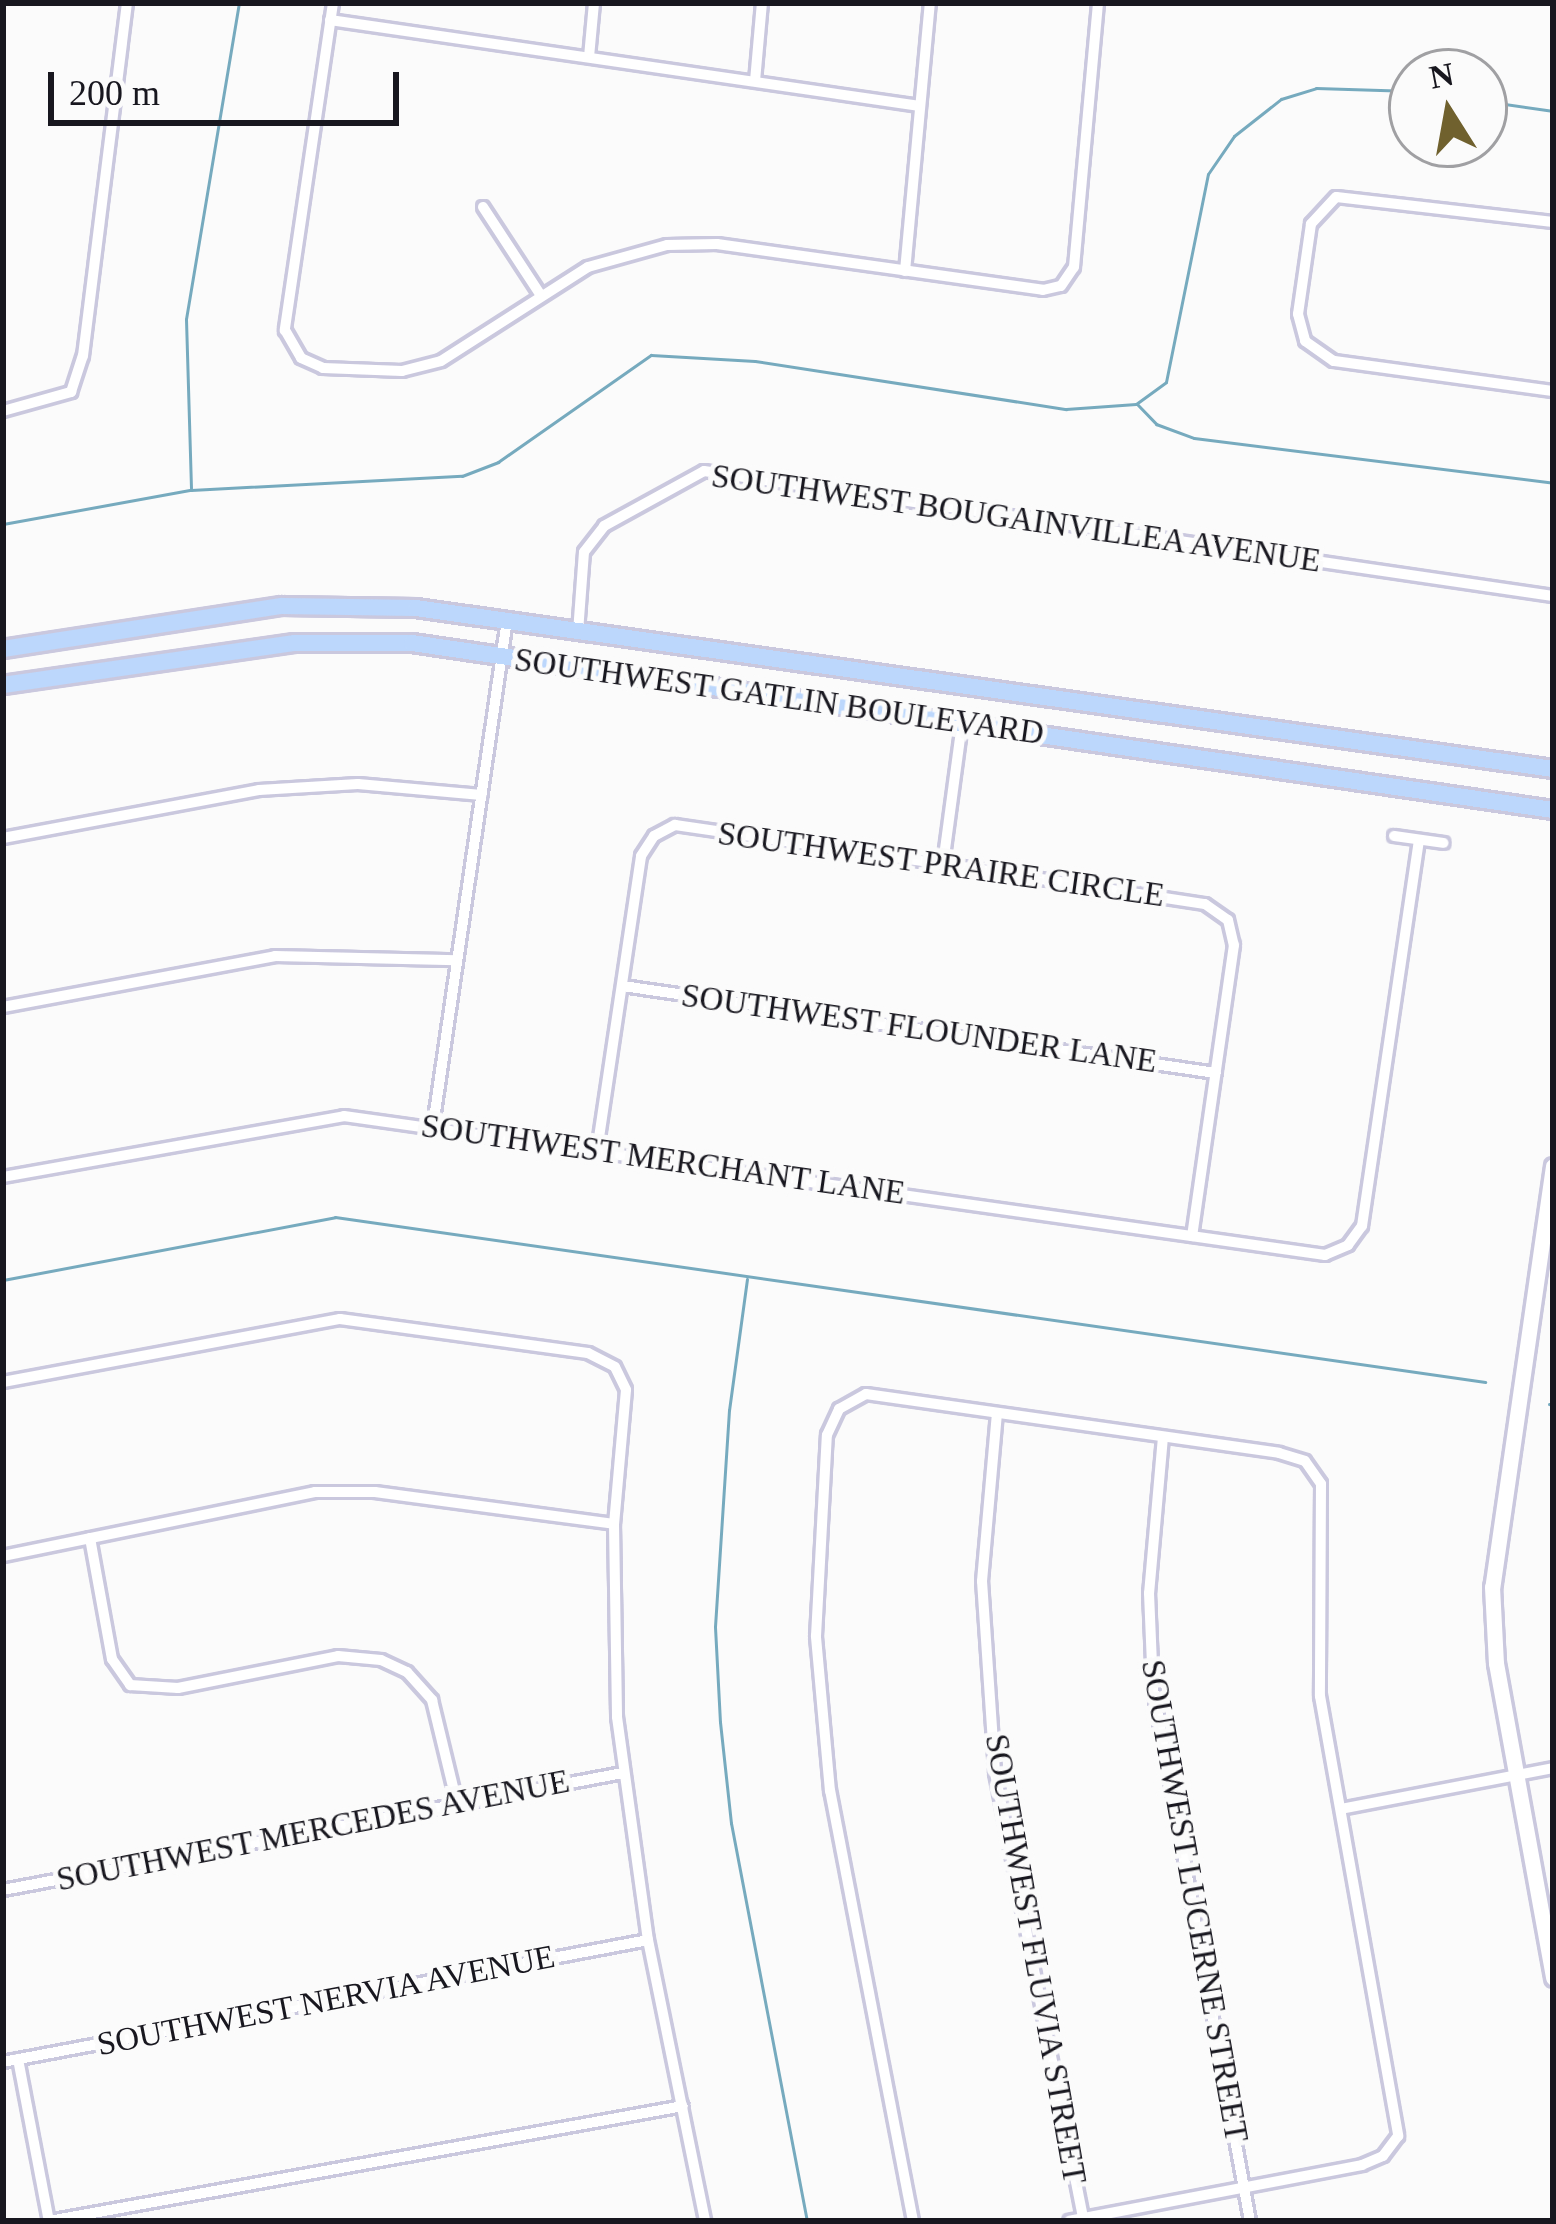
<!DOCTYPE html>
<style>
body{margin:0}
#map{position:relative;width:1556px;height:2224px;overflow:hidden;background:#fbfbfb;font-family:"Times New Roman",serif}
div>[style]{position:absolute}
.stream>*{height:3px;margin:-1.5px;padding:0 1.5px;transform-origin:1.5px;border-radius:1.5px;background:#76aabe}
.roads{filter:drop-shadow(3px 0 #cac8de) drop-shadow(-3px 0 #cac8de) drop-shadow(0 3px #cac8de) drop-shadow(0 -3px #cac8de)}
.street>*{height:10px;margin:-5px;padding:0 5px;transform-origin:5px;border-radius:5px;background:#fff}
.secondary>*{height:15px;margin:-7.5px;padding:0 7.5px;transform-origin:7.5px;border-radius:7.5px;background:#fff}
.primary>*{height:16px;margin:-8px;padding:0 8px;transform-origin:8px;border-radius:8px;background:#bcd7fc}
span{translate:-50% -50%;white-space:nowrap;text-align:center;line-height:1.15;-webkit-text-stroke:10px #fbfbfb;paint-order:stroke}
.street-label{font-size:33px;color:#18171f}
.frame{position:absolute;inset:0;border:6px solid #18171f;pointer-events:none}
.north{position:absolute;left:1388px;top:48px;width:120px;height:120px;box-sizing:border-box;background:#fbfbfb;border:3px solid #a0a0a3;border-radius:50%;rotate:349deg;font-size:33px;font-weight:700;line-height:48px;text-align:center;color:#18171f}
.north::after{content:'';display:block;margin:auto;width:42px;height:54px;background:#70612e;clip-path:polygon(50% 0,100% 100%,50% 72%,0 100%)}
.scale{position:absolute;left:48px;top:72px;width:351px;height:54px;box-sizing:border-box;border:6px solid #18171f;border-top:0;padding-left:15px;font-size:36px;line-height:42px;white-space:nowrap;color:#18171f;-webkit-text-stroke:9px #fbfbfb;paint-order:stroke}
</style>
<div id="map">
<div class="stream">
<div style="left:1484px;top:101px;width:70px;rotate:8.2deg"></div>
<div style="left:1137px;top:404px;width:28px;rotate:46deg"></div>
<div style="left:1156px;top:424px;width:40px;rotate:20.2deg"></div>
<div style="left:1194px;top:438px;width:362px;rotate:7.1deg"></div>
<div style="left:191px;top:488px;width:169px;rotate:-91.7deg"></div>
<div style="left:186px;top:319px;width:320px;rotate:-80.5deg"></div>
<div style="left:3px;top:524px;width:191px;rotate:-10.3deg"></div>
<div style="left:191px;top:490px;width:271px;rotate:-3deg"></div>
<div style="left:462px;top:476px;width:39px;rotate:-21deg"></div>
<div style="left:498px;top:462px;width:187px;rotate:-35deg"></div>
<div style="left:651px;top:355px;width:104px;rotate:3.3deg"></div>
<div style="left:755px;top:361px;width:315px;rotate:8.8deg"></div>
<div style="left:1066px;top:409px;width:70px;rotate:-4.1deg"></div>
<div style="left:1136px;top:404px;width:37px;rotate:-36deg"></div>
<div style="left:1166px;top:382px;width:212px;rotate:-78.6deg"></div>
<div style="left:1208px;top:174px;width:46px;rotate:-55.6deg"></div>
<div style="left:1234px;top:136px;width:60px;rotate:-38.2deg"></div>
<div style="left:1281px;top:99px;width:37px;rotate:-17deg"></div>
<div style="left:1316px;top:88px;width:96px;rotate:1.8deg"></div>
<div style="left:747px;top:1279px;width:132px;rotate:97.8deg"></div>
<div style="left:729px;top:1410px;width:217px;rotate:93.7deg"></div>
<div style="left:715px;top:1627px;width:95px;rotate:87deg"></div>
<div style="left:720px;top:1722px;width:102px;rotate:83.8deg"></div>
<div style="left:731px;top:1823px;width:405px;rotate:79.2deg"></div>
<div style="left:3px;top:1280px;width:338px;rotate:-10.7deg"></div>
<div style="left:335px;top:1217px;width:1162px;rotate:8.16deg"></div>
<div style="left:1549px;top:1404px;width:4px;rotate:14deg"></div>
</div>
<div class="roads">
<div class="street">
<div style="left:333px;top:3px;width:331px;rotate:98.4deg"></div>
<div style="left:285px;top:330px;width:32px;rotate:60deg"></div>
<div style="left:301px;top:358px;width:24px;rotate:24deg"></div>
<div style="left:323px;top:368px;width:79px;rotate:2.2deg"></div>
<div style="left:402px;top:371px;width:40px;rotate:-14.4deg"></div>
<div style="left:441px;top:361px;width:174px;rotate:-32.6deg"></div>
<div style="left:588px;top:267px;width:82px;rotate:-15.6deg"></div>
<div style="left:667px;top:245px;width:50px;rotate:-1.1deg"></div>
<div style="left:717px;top:244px;width:329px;rotate:8deg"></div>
<div style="left:1043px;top:290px;width:18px;rotate:-13deg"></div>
<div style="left:1061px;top:286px;width:23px;rotate:-56deg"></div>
<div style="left:1074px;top:267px;width:265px;rotate:-84.8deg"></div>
<div style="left:330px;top:20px;width:596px;rotate:8.29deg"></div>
<div style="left:589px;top:57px;width:54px;rotate:-84.7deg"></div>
<div style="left:755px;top:81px;width:78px;rotate:-84.9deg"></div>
<div style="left:483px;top:207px;width:104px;rotate:56.8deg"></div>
<div style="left:1553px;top:222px;width:218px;rotate:-173.4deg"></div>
<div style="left:1336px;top:197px;width:37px;rotate:133deg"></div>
<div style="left:1311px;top:224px;width:91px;rotate:98.2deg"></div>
<div style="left:1298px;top:314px;width:28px;rotate:75deg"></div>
<div style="left:1305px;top:341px;width:35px;rotate:35deg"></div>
<div style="left:1334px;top:361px;width:221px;rotate:7.8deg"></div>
<div style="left:905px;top:271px;width:269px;rotate:-84.7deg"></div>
<div style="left:3px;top:411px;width:71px;rotate:-15.6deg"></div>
<div style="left:71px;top:392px;width:38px;rotate:-72deg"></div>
<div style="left:83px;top:356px;width:356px;rotate:-82.9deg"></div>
<div style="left:578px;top:632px;width:80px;rotate:-85.7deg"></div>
<div style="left:584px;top:552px;width:33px;rotate:-52deg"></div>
<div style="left:604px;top:526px;width:114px;rotate:-28.8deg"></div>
<div style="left:704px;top:471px;width:858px;rotate:8.38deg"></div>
<div style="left:1394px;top:836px;width:50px;rotate:8deg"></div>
<div style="left:3px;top:838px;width:260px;rotate:-10.6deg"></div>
<div style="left:259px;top:790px;width:99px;rotate:-3.5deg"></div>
<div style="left:358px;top:784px;width:124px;rotate:5.1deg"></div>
<div style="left:943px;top:864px;width:142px;rotate:-82.3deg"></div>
<div style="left:623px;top:986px;width:599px;rotate:8.35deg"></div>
<div style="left:3px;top:1007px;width:277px;rotate:-10.6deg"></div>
<div style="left:275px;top:956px;width:182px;rotate:1.3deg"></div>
<div style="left:433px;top:1126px;width:511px;rotate:-81.68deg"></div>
<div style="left:597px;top:1151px;width:298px;rotate:-81.5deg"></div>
<div style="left:641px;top:856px;width:24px;rotate:-57deg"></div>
<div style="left:654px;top:836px;width:24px;rotate:-28deg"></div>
<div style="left:675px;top:825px;width:271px;rotate:8.3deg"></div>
<div style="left:943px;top:864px;width:265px;rotate:8.7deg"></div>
<div style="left:1205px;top:904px;width:28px;rotate:35deg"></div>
<div style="left:1228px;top:920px;width:26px;rotate:77deg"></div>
<div style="left:1234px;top:945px;width:294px;rotate:98.2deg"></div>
<div style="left:3px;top:1177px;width:346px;rotate:-10.1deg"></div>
<div style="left:344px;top:1116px;width:991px;rotate:8.06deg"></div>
<div style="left:1325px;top:1255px;width:25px;rotate:-23deg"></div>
<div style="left:1348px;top:1245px;width:24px;rotate:-54deg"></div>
<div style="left:1362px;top:1226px;width:390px;rotate:-81.6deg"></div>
<div style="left:3px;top:1382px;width:343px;rotate:-10.6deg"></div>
<div style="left:340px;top:1319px;width:250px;rotate:7.8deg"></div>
<div style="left:588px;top:1353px;width:30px;rotate:27deg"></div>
<div style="left:615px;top:1367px;width:25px;rotate:64deg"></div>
<div style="left:626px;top:1390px;width:135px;rotate:95.1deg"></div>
<div style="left:614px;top:1524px;width:193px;rotate:89.1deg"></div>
<div style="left:617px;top:1717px;width:225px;rotate:82.1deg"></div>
<div style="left:648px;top:1940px;width:287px;rotate:78.5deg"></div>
<div style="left:997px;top:1413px;width:169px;rotate:95.1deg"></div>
<div style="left:982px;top:1581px;width:192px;rotate:86.1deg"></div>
<div style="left:995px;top:1773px;width:454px;rotate:78.8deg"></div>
<div style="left:1163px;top:1437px;width:157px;rotate:95.1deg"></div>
<div style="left:1149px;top:1593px;width:96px;rotate:87.6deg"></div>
<div style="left:1153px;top:1689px;width:541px;rotate:79.67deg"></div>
<div style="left:90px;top:1538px;width:123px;rotate:79.7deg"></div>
<div style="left:112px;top:1659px;width:32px;rotate:55deg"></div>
<div style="left:130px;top:1685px;width:48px;rotate:3.6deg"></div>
<div style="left:178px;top:1688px;width:163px;rotate:-11.3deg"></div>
<div style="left:338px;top:1656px;width:43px;rotate:5.3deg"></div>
<div style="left:381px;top:1660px;width:29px;rotate:25deg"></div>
<div style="left:407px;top:1672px;width:38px;rotate:48deg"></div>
<div style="left:432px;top:1700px;width:106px;rotate:76.4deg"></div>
<div style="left:3px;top:1556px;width:318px;rotate:-11.6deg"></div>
<div style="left:315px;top:1492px;width:60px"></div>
<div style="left:375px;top:1492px;width:241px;rotate:7.6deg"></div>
<div style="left:1341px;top:1809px;width:216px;rotate:-10.9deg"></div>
<div style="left:3px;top:1890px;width:631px;rotate:-10.69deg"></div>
<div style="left:18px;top:2059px;width:165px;rotate:79.2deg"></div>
<div style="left:49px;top:2221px;width:644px;rotate:-10.28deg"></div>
<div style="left:3px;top:2062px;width:656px;rotate:-10.71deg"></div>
<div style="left:913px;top:2221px;width:438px;rotate:-100.9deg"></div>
<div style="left:830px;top:1791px;width:156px;rotate:-95.2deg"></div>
<div style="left:816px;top:1636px;width:201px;rotate:-86.9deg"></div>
<div style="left:827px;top:1435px;width:29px;rotate:-65deg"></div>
<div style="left:839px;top:1409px;width:31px;rotate:-29deg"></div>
<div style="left:866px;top:1394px;width:417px;rotate:8.1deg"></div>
<div style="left:1279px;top:1453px;width:27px;rotate:17deg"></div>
<div style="left:1305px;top:1461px;width:28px;rotate:55deg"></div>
<div style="left:1321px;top:1484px;width:212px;rotate:90.3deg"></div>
<div style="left:1320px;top:1696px;width:447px;rotate:79.9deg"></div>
<div style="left:1398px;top:2136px;width:25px;rotate:127deg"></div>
<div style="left:1383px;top:2156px;width:23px;rotate:157deg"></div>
<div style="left:1362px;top:2165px;width:298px;rotate:169.2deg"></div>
</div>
<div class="secondary">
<div style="left:1553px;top:1166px;width:425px;rotate:98.2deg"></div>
<div style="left:1492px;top:1587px;width:76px;rotate:87deg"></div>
<div style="left:1496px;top:1663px;width:320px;rotate:79.7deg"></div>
</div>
<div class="primary">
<div style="left:3px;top:649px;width:282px;rotate:-8.8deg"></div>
<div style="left:282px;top:606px;width:134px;rotate:0.9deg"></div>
<div style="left:416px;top:608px;width:1148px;rotate:8.06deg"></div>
<div style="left:3px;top:685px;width:295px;rotate:-8.2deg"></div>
<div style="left:295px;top:643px;width:117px"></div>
<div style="left:412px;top:643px;width:1153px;rotate:8.33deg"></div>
</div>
</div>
<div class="street-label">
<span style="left:1016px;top:519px;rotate:8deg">SOUTHWEST BOUGAINVILLEA AVENUE</span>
<span style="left:779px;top:697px;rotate:8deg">SOUTHWEST GATLIN BOULEVARD</span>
<span style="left:941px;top:865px;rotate:8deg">SOUTHWEST PRAIRE CIRCLE</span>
<span style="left:919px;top:1029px;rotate:8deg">SOUTHWEST FLOUNDER LANE</span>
<span style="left:663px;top:1160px;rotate:8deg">SOUTHWEST MERCHANT LANE</span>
<span style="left:313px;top:1831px;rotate:-11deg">SOUTHWEST MERCEDES AVENUE</span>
<span style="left:1194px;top:1901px;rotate:80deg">SOUTHWEST LUCERNE STREET</span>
<span style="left:1035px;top:1959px;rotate:80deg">SOUTHWEST FLUVIA STREET</span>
<span style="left:326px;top:2001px;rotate:-11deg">SOUTHWEST NERVIA AVENUE</span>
</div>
<div class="frame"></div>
<div class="north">N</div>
<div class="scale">200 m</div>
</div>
